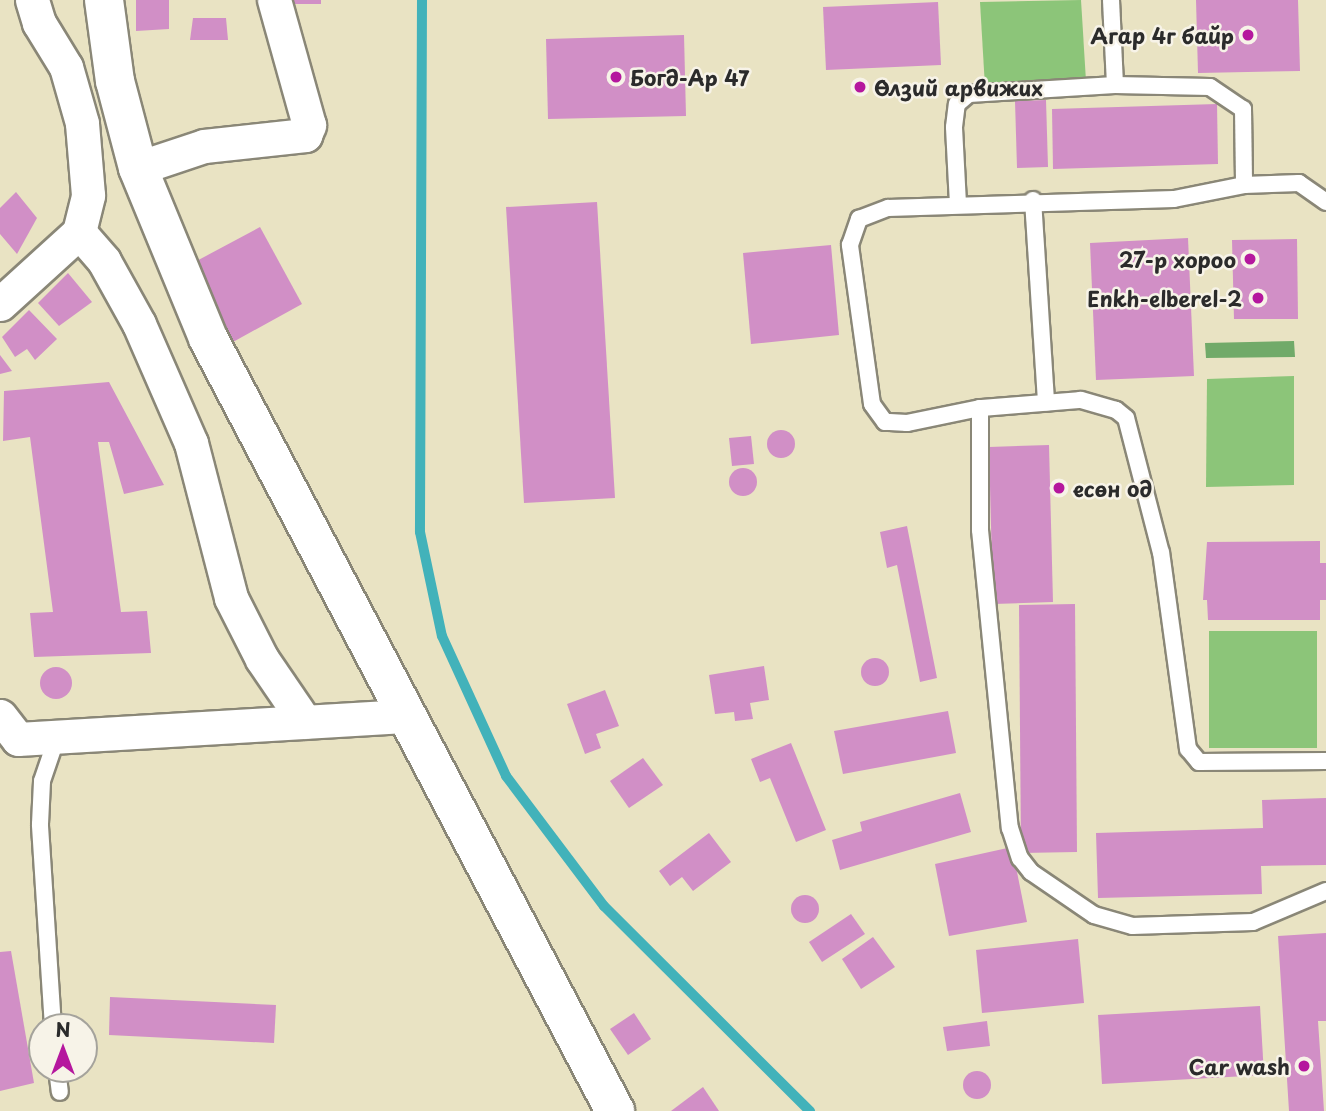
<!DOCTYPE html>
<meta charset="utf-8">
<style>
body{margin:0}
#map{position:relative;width:1326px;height:1111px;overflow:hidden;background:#e9e3c3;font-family:"Playpen Sans",sans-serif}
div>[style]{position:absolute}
.green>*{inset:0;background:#8cc579}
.forest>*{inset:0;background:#71aa69}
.stream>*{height:10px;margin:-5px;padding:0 5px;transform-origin:5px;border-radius:5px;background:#42b2ba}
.building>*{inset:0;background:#d18fc6}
.round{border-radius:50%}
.roads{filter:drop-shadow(2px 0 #8a8777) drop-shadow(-2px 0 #8a8777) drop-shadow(0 2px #8a8777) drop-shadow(0 -2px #8a8777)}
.lane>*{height:16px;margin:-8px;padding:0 8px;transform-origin:8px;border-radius:8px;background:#fff}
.street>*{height:33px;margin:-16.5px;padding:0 16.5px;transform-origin:16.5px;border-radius:16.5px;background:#fff}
.secondary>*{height:38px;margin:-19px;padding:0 19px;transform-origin:19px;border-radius:19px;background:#fff}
.dots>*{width:19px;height:19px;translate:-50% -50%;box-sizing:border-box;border:4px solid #f7f3e8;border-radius:50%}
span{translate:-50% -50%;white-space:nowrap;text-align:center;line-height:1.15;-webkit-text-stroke:5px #f7f3e8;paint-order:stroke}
.poi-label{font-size:21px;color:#2b2b2b;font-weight:700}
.right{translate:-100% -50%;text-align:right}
.left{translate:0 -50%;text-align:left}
.north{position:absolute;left:28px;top:1013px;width:70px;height:70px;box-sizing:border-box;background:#f7f3e8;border:2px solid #a5a39c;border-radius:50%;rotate:0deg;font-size:19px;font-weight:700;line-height:28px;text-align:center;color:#2b2b2b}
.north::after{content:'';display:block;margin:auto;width:24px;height:32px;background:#b5179e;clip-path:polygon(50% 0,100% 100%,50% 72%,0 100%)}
</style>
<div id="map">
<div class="green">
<div style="clip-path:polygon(1081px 0,1086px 81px,985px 87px,980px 2px)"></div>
<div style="clip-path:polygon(1294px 376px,1294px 485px,1206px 487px,1207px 379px)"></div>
<div style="clip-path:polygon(1209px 631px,1317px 631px,1317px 748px,1209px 748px)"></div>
</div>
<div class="forest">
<div style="clip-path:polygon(1294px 341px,1295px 357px,1206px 358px,1205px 343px)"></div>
</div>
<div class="stream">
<div style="left:422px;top:0;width:532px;rotate:90.22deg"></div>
<div style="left:420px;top:532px;width:106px;rotate:78.1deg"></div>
<div style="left:442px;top:636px;width:154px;rotate:65.4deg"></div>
<div style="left:506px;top:776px;width:163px;rotate:53deg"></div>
<div style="left:604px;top:906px;width:291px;rotate:44.9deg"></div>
</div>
<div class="building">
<div style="clip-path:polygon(136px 0,169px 0,169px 29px,136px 31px)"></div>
<div style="clip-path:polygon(287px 0,321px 0,321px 4px,286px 4px)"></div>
<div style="clip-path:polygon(1196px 0,1298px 0,1300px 71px,1198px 73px)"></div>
<div style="clip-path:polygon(938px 2px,941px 65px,826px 70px,823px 7px)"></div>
<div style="clip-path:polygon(193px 18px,226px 18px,228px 40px,190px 40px)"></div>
<div style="clip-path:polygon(684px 35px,686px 116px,548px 119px,546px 39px)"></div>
<div style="clip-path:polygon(1046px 100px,1048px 167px,1017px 168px,1015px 101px)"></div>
<div style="clip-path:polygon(1217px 104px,1218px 164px,1053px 169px,1052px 109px)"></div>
<div style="clip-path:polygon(16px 192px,37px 218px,17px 254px,0 234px,0 208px)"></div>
<div style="clip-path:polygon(597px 202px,615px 498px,524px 503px,506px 207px)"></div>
<div style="clip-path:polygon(260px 227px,302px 304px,233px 342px,191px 264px)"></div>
<div style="clip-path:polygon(1188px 238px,1194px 376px,1096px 380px,1090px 243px)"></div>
<div style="clip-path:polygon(1297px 239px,1298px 319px,1234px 319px,1232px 240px)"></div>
<div style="clip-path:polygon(831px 245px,839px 335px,751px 344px,743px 253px)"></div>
<div style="clip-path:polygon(68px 273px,92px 302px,59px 326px,38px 303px)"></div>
<div style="clip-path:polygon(29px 310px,57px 339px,35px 360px,27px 349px,15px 357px,2px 337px)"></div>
<div style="clip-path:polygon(0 355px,12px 371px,0 374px)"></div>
<div style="clip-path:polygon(109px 382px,164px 485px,124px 494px,109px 442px,98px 442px,121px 612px,147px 611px,151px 653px,34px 657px,30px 613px,53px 612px,30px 437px,3px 441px,4px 391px)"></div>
<div class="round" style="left:767px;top:430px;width:28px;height:28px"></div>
<div style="clip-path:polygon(751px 436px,754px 464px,732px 466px,729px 438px)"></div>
<div style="clip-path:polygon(1049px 445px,1053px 602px,993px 604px,989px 447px)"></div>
<div class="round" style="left:729px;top:468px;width:28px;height:28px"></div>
<div style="clip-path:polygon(907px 526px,937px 678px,920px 682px,897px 565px,887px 568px,880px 532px)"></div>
<div style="clip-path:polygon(1320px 541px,1320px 563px,1326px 563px,1326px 600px,1320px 600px,1320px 620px,1208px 620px,1207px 600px,1203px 600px,1207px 542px)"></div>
<div style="clip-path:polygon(1075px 604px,1077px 852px,1021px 853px,1019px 605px)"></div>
<div class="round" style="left:861px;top:658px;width:28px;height:28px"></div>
<div style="clip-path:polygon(764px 666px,769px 700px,750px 703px,753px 719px,735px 721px,734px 712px,715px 714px,709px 675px)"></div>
<div class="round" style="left:40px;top:667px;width:32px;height:32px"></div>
<div style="clip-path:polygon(605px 690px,619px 726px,596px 734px,601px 748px,585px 754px,567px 704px)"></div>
<div style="clip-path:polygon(948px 711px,956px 753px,843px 774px,834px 731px)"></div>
<div style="clip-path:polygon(791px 743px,826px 830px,796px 842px,770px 778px,760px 782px,751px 759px)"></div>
<div style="clip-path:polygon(643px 758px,663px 785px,629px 808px,610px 781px)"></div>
<div style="clip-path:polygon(960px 793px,971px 832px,840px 870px,832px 840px,862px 831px,860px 822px)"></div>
<div style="clip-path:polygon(1326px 798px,1326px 865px,1261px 866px,1262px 894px,1098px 898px,1096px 833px,1263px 828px,1262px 800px)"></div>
<div style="clip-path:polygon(709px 833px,731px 862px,693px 891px,682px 877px,670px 886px,659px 871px)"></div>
<div style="clip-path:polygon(1012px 847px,1027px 922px,949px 936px,935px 864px)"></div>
<div class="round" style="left:791px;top:895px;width:28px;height:28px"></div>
<div style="clip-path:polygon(851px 914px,865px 934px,822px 962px,809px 942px)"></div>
<div style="clip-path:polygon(1326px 933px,1326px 1021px,1318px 1021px,1324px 1111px,1289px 1111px,1278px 936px)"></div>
<div style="clip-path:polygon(873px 937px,895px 967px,861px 989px,842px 959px)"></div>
<div style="clip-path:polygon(1078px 939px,1084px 1003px,982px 1013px,976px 950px)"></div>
<div style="clip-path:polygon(11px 951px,34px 1083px,0 1091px,0 952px)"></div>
<div style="clip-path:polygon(110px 997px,276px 1005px,274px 1043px,109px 1035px)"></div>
<div style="clip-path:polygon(1260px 1006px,1264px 1075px,1102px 1084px,1098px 1015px)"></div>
<div style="clip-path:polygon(634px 1013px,651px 1039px,628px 1055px,610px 1029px)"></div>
<div style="clip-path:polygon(987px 1021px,990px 1046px,947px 1051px,943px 1027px)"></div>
<div class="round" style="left:963px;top:1071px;width:28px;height:28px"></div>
<div style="clip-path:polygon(703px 1087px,719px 1111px,671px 1111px)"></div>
</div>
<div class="roads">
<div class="lane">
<div style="left:1111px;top:0;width:85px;rotate:87.3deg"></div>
<div style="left:1033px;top:200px;width:203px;rotate:86.3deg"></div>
<div style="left:958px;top:204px;width:77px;rotate:-93deg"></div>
<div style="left:954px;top:127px;width:23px;rotate:-83deg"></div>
<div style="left:957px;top:104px;width:16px;rotate:-40deg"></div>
<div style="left:969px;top:94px;width:146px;rotate:-3.5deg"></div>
<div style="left:1115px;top:85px;width:95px;rotate:1.2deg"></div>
<div style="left:1210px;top:87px;width:40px;rotate:34deg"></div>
<div style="left:1243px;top:109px;width:76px;rotate:89.2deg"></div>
<div style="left:980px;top:408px;width:75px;rotate:168.4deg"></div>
<div style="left:907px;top:423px;width:22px;rotate:-177deg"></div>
<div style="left:885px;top:422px;width:22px;rotate:-126deg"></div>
<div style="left:872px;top:404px;width:161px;rotate:-97.9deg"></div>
<div style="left:850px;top:245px;width:28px;rotate:-71deg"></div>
<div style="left:859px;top:219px;width:31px;rotate:-21deg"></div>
<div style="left:888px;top:208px;width:286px;rotate:-1.8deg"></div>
<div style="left:1174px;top:199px;width:71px;rotate:-11.3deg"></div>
<div style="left:1244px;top:185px;width:55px;rotate:-2.1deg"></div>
<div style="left:1299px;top:183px;width:33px;rotate:35deg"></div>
<div style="left:1326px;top:761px;width:127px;rotate:179.5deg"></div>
<div style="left:1199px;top:762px;width:17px;rotate:-130deg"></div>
<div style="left:1188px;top:749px;width:198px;rotate:-97.8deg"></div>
<div style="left:1161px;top:553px;width:139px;rotate:-104.5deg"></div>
<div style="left:1126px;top:418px;width:13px;rotate:-141deg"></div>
<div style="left:1116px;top:410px;width:37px;rotate:-164deg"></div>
<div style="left:1080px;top:400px;width:100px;rotate:175.4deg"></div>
<div style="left:980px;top:408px;width:122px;rotate:90deg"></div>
<div style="left:980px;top:530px;width:300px;rotate:84.3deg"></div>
<div style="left:1010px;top:828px;width:32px;rotate:72deg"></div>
<div style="left:1020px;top:858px;width:18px;rotate:52deg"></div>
<div style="left:1031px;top:872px;width:76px;rotate:34.3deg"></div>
<div style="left:1094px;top:915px;width:40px;rotate:16deg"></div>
<div style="left:1132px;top:926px;width:121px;rotate:-1.9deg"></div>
<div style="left:1253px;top:922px;width:79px;rotate:-23deg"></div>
<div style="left:53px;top:1027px;width:203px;rotate:-93.7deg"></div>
<div style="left:40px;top:824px;width:43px;rotate:-87.3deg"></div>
<div style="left:42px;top:781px;width:46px;rotate:-71.2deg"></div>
<div style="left:57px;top:1069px;width:23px;rotate:83deg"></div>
</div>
<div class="street">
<div style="left:138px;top:168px;width:70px;rotate:-18.4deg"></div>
<div style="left:204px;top:146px;width:102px;rotate:-6.2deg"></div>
<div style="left:305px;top:135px;width:11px;rotate:-68deg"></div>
<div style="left:309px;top:125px;width:130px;rotate:-105.6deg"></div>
<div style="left:79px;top:232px;width:38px;rotate:49deg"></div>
<div style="left:104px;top:261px;width:72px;rotate:60.9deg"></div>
<div style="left:139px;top:324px;width:130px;rotate:66.4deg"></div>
<div style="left:191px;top:443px;width:160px;rotate:75.5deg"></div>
<div style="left:231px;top:598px;width:68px;rotate:63.1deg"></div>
<div style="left:262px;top:659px;width:76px;rotate:55.7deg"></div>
<div style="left:0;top:304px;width:107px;rotate:-42.3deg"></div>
<div style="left:79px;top:232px;width:38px;rotate:-76deg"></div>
<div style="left:88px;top:195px;width:72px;rotate:-94.8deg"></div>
<div style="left:82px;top:123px;width:58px;rotate:-105.9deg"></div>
<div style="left:66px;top:67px;width:52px;rotate:-121.5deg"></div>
<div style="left:39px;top:23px;width:24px;rotate:-107deg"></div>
<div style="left:0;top:716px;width:29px;rotate:52deg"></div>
<div style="left:18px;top:739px;width:387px;rotate:-3.4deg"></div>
</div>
<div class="secondary">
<div style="left:104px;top:0;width:82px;rotate:82.3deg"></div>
<div style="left:115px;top:81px;width:90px;rotate:75.2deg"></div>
<div style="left:138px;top:168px;width:184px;rotate:67.6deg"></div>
<div style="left:208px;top:338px;width:874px;rotate:62.23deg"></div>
</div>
</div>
<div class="dots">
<div style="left:1248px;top:35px;background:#b5179e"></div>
<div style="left:616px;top:77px;background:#b5179e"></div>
<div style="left:860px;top:87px;background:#b5179e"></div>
<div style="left:1250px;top:259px;background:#b5179e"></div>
<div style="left:1258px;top:298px;background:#b5179e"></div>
<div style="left:1059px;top:488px;background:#b5179e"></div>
<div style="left:1304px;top:1066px;background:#b5179e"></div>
</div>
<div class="poi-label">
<span class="right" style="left:1234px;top:35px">Агар 4г байр</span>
<span class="left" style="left:630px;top:77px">Богд-Ар 47</span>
<span class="left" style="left:874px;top:87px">Өлзий арвижих</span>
<span class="right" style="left:1236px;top:259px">27-р хороо</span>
<span class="right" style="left:1242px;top:298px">Enkh-elberel-2</span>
<span class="left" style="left:1073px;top:488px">есөн од</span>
<span class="right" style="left:1290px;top:1066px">Car wash</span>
</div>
<div class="north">N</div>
</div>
